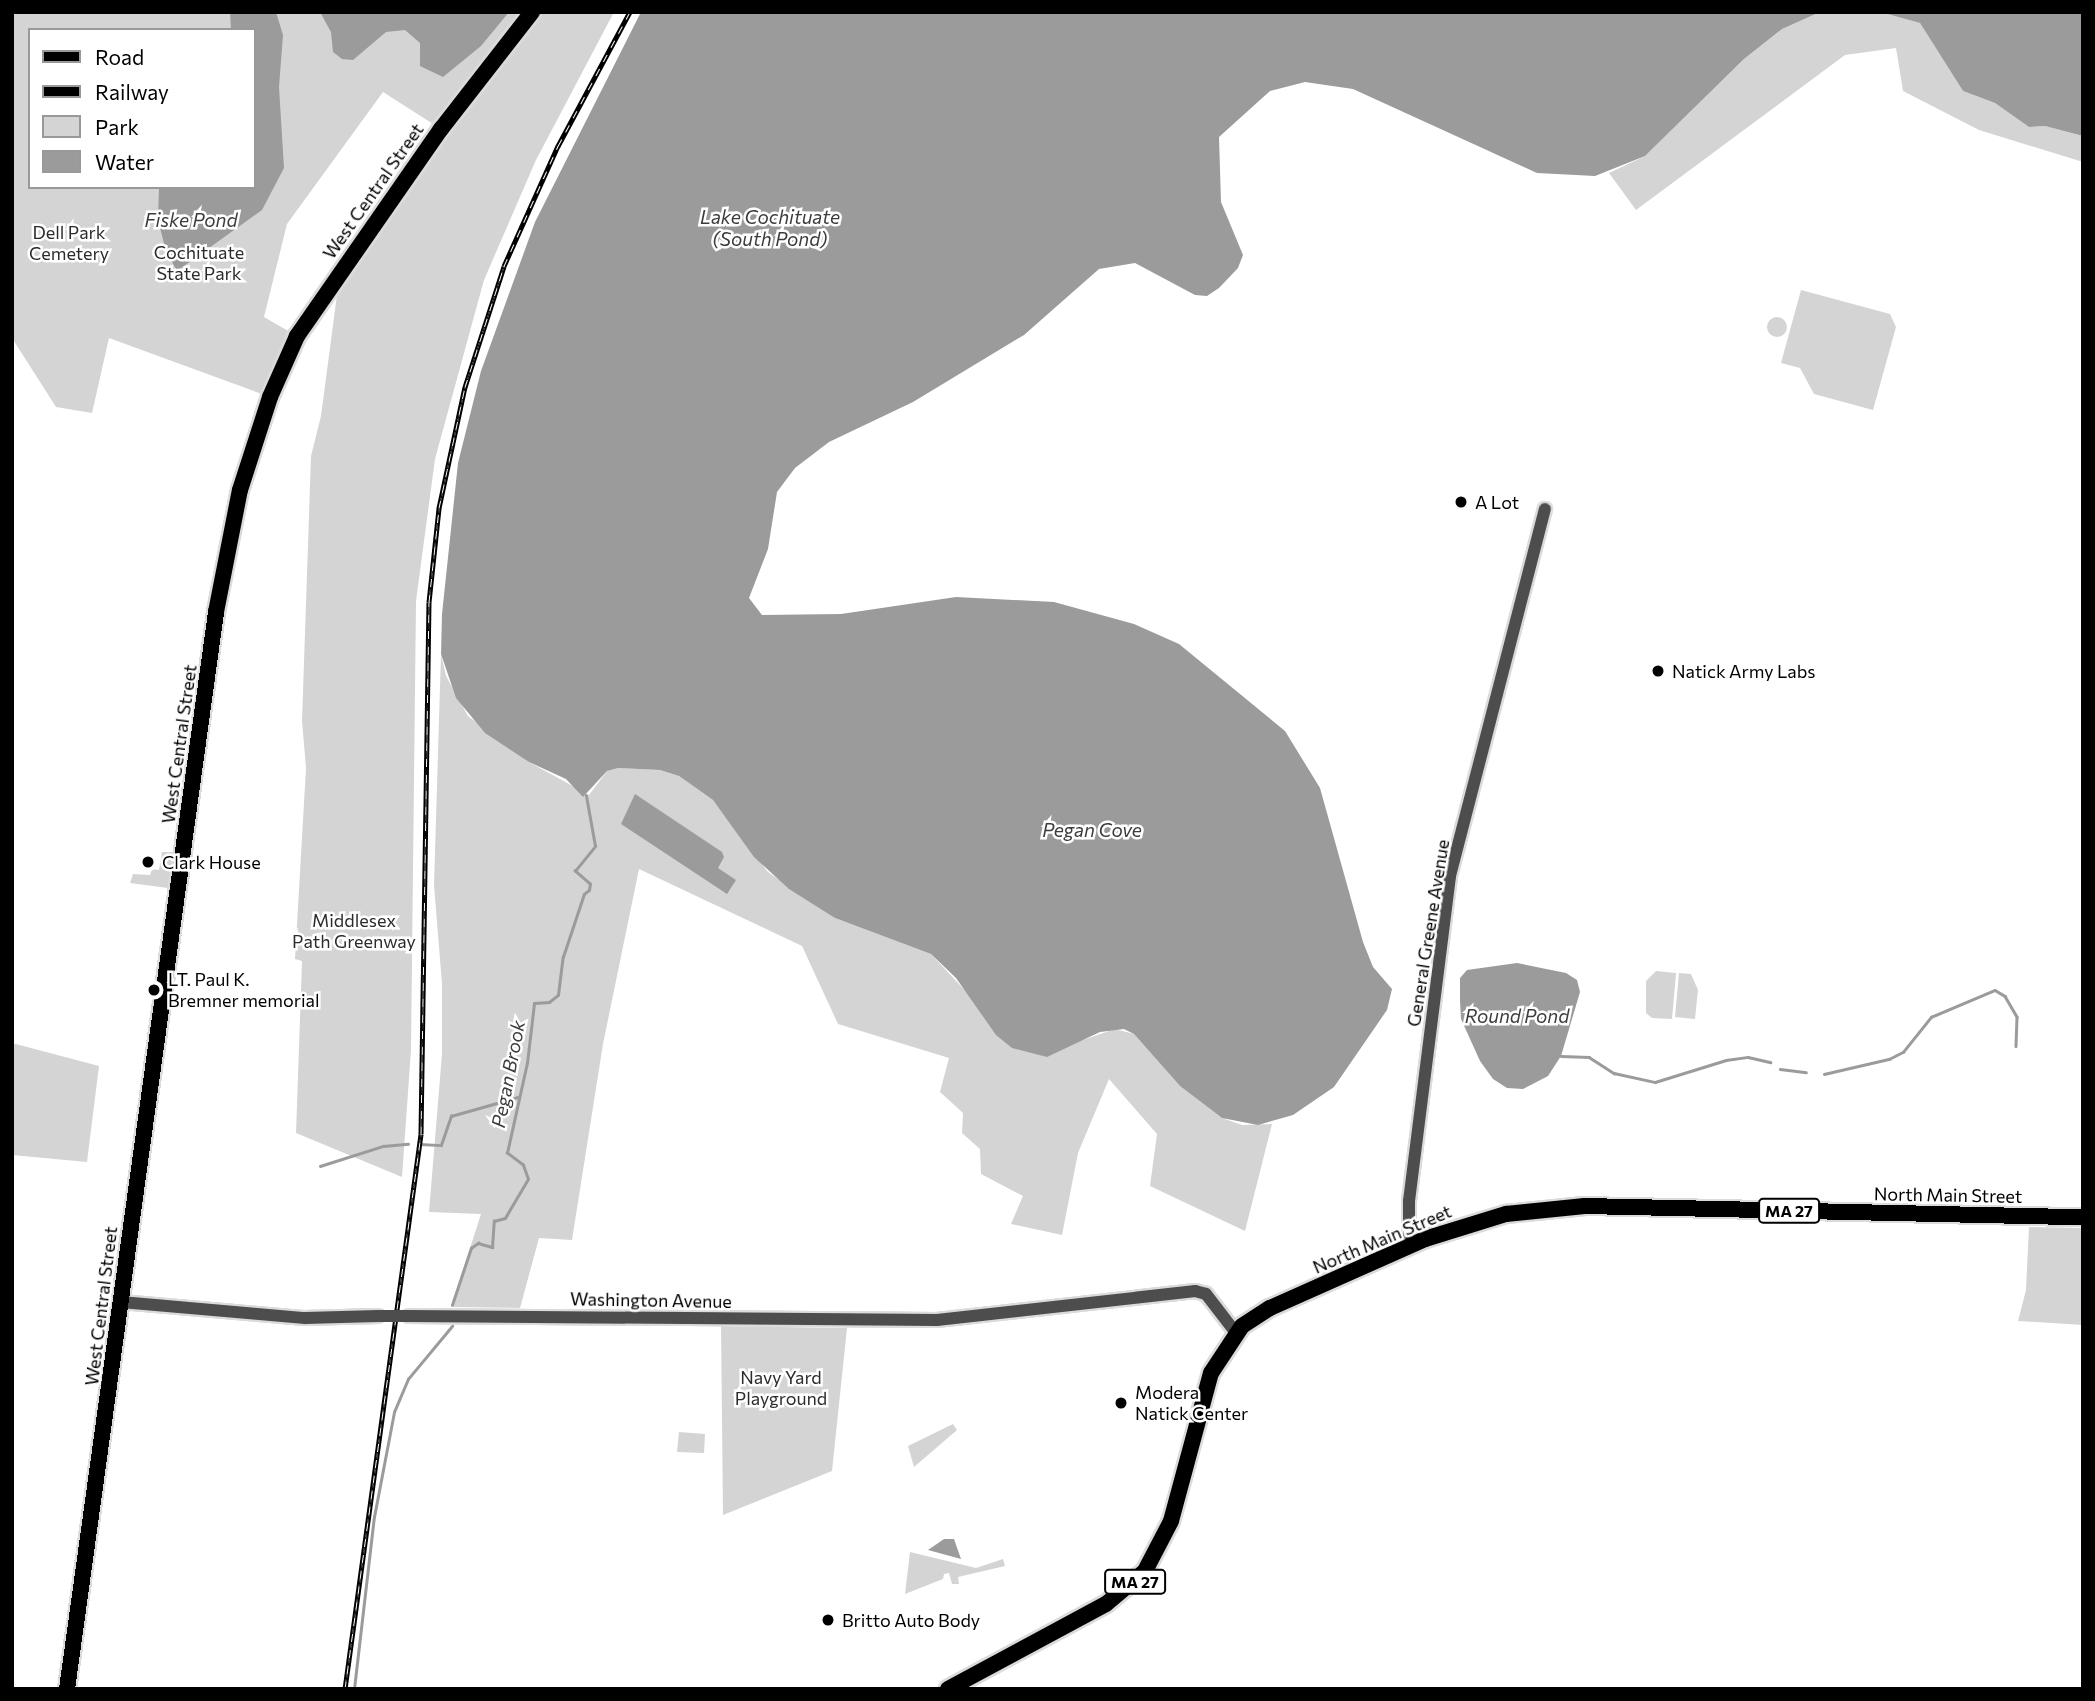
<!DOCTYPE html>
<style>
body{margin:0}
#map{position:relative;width:2095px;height:1701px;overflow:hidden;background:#fff;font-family:Commissioner,sans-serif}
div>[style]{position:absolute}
.green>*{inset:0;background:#d4d4d4}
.round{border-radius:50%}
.water>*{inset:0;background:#9b9b9b}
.stream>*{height:2.5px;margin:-1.25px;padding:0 1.25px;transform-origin:1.25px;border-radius:1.25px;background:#9b9b9b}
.roads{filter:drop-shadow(2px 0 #dbdbdb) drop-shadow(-2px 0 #dbdbdb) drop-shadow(0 2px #dbdbdb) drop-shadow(0 -2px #dbdbdb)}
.minor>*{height:12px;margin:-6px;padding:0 6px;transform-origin:6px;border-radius:6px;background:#4d4d4d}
.major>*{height:16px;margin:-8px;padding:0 8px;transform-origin:8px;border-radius:8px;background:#000}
.rail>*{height:5px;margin-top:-2.5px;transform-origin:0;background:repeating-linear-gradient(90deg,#fff 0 8px,#000 0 16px);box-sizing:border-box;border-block:2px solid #000}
.minor-bridge>*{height:12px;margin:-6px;padding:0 6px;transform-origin:6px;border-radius:6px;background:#4d4d4d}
.dots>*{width:19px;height:19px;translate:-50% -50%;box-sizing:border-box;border:4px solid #fff;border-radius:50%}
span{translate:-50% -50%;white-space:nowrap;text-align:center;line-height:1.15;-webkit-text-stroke:5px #fff;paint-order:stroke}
.shield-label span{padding:2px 5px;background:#fff;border:2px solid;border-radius:5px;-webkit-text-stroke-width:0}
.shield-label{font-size:16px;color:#000;font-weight:700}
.street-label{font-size:18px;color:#000}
.park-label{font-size:18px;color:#2b2b2b}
.poi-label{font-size:18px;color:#000}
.left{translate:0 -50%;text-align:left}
.water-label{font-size:19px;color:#3c3c3c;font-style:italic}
.frame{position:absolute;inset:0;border:14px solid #000;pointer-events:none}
.legend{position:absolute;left:28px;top:28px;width:228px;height:161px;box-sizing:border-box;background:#fff;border:2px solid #999;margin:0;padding:9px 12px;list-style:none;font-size:21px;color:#000}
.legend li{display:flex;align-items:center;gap:14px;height:35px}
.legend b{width:35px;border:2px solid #999}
</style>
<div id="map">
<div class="green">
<div style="clip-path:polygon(evenodd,12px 12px,532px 12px,441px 129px,383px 92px,287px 224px,264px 317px,297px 336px,270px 397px,109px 338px,92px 413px,56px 407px,12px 338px,12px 12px,30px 30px,254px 30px,254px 187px,30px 187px,30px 30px)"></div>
<div style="clip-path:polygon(543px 12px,614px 12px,536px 160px,484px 280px,435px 459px,416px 601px,411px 1050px,402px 1177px,296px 1133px,302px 961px,295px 959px,306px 768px,302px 721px,311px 456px,321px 416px,338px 287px,457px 119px)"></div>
<div style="clip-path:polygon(1880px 12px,1920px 23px,1963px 91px,1995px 103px,2029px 127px,2045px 126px,2083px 136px,2083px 162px,1979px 130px,1903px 91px,1896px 48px,1845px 55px,1636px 210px,1609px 173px,1645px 156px,1744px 59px,1782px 29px,1818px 13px)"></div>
<div style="clip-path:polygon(1801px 290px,1890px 314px,1896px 327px,1873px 410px,1814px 394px,1800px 368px,1781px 363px)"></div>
<div class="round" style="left:1767px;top:317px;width:20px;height:20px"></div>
<div style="clip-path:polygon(441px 654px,446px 676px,468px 716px,529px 762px,589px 795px,607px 771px,618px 768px,660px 770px,679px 776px,713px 800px,768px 872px,835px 918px,931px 954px,972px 998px,1083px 1040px,1115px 1029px,1134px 1034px,1180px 1086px,1222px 1118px,1242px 1125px,1272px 1124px,1245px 1231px,1150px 1186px,1157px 1134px,1109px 1079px,1078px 1153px,1062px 1235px,1011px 1224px,1023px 1196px,981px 1174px,980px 1149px,962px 1133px,963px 1113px,940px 1092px,949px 1058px,838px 1024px,802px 946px,639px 869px,603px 1044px,572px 1240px,539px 1238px,520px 1308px,451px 1307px,481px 1214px,429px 1212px,442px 1054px,442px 984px,434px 885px)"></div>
<div style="clip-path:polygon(162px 852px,173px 852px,168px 888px,130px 883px,133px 874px,150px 875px,152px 869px,159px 870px)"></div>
<div style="clip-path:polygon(1656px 971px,1676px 973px,1672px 1019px,1652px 1018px,1646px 1013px,1646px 981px)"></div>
<div style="clip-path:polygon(1679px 973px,1691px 974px,1698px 990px,1695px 1019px,1675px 1017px)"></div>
<div style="clip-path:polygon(12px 1043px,99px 1066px,87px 1162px,12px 1155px)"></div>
<div style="clip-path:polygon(2029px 1227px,2083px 1228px,2083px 1325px,2018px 1321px,2026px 1290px)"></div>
<div style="clip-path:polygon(721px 1326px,847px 1328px,832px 1471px,723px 1515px)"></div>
<div style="clip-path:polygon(953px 1424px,957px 1430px,914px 1467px,908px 1446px)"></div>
<div style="clip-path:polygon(679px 1432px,705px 1434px,704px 1453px,677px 1452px)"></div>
<div style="clip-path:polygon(910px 1552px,976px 1568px,1003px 1559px,1005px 1566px,958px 1577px,959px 1584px,952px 1584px,949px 1573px,944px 1574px,943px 1579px,905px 1594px)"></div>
</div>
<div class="water">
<div style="clip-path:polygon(230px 12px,276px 12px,283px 35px,279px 87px,284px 168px,262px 210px,177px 271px,166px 251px,158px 220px,159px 187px,254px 187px,254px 30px,231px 30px)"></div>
<div style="clip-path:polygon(320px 12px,509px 12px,481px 46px,443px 77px,420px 66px,420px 43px,405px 30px,386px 32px,353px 60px,342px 59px,333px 52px,331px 32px)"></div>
<div style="clip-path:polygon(641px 12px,1836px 12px,1818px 13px,1782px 29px,1744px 59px,1645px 156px,1595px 176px,1537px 173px,1353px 89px,1305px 82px,1270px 91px,1219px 137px,1221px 202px,1243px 255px,1238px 268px,1219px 288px,1207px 296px,1195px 295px,1135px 263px,1099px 269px,1024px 335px,913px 402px,829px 442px,795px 468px,777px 492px,768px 549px,749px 598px,762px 615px,841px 614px,956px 597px,1054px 602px,1134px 624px,1179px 644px,1285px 731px,1320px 788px,1363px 942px,1373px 967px,1392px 989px,1387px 1010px,1334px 1087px,1293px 1115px,1258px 1125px,1222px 1118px,1180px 1086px,1134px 1034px,1124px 1029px,1100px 1032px,1047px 1057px,1012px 1048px,996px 1035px,956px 978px,931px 954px,835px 918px,789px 889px,754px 857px,713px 800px,679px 776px,660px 770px,618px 768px,607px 771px,583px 797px,566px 779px,529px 762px,485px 733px,456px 698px,441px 654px,442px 614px,458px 463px,481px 371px,535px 222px)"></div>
<div style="clip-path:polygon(1880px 12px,2083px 12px,2083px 136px,2045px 126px,2029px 127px,1995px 103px,1963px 91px,1920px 23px)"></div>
<div style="clip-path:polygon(635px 794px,722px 852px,724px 857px,718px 868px,736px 880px,727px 894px,621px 824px)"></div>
<div style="clip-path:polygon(1517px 963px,1566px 973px,1577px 980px,1580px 992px,1561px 1056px,1548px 1076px,1523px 1089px,1507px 1088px,1493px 1079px,1480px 1061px,1461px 1019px,1460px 1001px,1460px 978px,1467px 970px)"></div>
<div style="clip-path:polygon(944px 1539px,954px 1539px,961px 1559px,928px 1550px)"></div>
</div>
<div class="stream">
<div style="left:1561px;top:1056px;width:28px;rotate:2deg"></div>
<div style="left:1589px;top:1057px;width:30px;rotate:33deg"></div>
<div style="left:1614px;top:1073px;width:42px;rotate:12.4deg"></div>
<div style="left:1655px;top:1082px;width:74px;rotate:-17.2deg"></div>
<div style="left:1726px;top:1060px;width:22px;rotate:-8deg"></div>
<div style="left:1748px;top:1057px;width:23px;rotate:13deg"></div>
<div style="left:1780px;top:1069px;width:26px;rotate:7deg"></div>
<div style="left:1824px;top:1074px;width:67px;rotate:-13deg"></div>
<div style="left:1889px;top:1059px;width:16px;rotate:-27deg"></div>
<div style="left:1903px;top:1052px;width:45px;rotate:-51.3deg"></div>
<div style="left:1931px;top:1017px;width:69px;rotate:-22.9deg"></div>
<div style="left:1995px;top:990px;width:12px;rotate:31deg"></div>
<div style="left:2005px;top:996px;width:24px;rotate:60deg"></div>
<div style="left:2017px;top:1017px;width:29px;rotate:92deg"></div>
<div style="left:420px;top:1144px;width:21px;rotate:3deg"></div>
<div style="left:441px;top:1145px;width:31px;rotate:-71deg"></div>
<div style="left:451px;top:1116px;width:70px;rotate:-15.8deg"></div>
<div style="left:320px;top:1166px;width:66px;rotate:-17.6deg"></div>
<div style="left:383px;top:1146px;width:25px;rotate:-5deg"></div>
<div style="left:452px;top:1305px;width:60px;rotate:-71.6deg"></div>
<div style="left:471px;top:1248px;width:9px;rotate:-36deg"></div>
<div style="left:478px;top:1243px;width:15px;rotate:16deg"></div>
<div style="left:492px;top:1247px;width:26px;rotate:-86deg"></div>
<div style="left:494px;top:1221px;width:11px;rotate:-15deg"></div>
<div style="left:505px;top:1218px;width:45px;rotate:-59.5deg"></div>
<div style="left:528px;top:1179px;width:15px;rotate:-110deg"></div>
<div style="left:523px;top:1165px;width:20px;rotate:-143deg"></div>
<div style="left:507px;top:1153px;width:92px;rotate:-77.5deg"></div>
<div style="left:527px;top:1063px;width:60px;rotate:-83.3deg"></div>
<div style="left:534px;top:1003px;width:15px;rotate:-4deg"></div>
<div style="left:549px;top:1002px;width:11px;rotate:-38deg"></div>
<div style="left:558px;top:995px;width:38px;rotate:-83deg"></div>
<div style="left:563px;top:957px;width:66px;rotate:-71.6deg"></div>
<div style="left:584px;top:894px;width:6px;rotate:-39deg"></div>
<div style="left:589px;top:890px;width:6px;rotate:-81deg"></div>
<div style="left:590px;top:884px;width:20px;rotate:-139deg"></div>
<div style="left:575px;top:871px;width:32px;rotate:-51deg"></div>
<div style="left:595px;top:846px;width:51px;rotate:-100.2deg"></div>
<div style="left:354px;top:1689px;width:173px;rotate:-83.4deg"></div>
<div style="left:374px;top:1517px;width:107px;rotate:-79.2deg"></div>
<div style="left:394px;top:1412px;width:36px;rotate:-67deg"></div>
<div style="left:408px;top:1379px;width:69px;rotate:-50.3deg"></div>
</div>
<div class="roads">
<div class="minor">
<div style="left:1409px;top:1246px;width:45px;rotate:-90deg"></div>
<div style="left:1409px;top:1201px;width:328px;rotate:-82.8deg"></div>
<div style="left:1450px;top:876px;width:379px;rotate:-75.5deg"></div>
<div style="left:121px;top:1302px;width:185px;rotate:5deg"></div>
<div style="left:305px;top:1318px;width:73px;rotate:-1.6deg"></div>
<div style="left:409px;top:1316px;width:528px;rotate:0.43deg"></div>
<div style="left:937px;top:1320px;width:260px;rotate:-6.4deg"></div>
<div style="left:1195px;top:1291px;width:11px;rotate:15deg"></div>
<div style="left:1206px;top:1294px;width:49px;rotate:52.4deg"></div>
</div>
<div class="major">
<div style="left:67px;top:1689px;width:1087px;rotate:-82.12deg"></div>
<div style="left:216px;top:612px;width:124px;rotate:-78.9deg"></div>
<div style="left:240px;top:490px;width:98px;rotate:-72.1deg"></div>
<div style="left:270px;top:397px;width:67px;rotate:-66.1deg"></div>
<div style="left:297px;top:336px;width:252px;rotate:-55.2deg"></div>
<div style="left:441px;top:129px;width:148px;rotate:-52.1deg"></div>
<div style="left:948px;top:1689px;width:179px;rotate:-28.3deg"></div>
<div style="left:1106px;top:1604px;width:51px;rotate:-40.2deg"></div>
<div style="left:1145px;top:1571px;width:56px;rotate:-62.5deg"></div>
<div style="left:1171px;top:1521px;width:153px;rotate:-74.9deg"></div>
<div style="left:1211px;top:1373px;width:56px;rotate:-56.6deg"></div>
<div style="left:1242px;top:1326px;width:33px;rotate:-33deg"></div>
<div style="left:1270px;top:1308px;width:170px;rotate:-24deg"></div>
<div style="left:1425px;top:1239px;width:85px;rotate:-17.2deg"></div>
<div style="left:1506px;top:1214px;width:79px;rotate:-5.8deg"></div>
<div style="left:1585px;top:1206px;width:498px;rotate:1.3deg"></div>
</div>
</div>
<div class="rail">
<div style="left:345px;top:1689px;width:560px;rotate:-82.2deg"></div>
<div style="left:421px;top:1134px;width:532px;rotate:-89.14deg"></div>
<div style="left:429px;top:602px;width:95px;rotate:-83.9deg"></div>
<div style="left:439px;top:508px;width:124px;rotate:-77.9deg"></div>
<div style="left:465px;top:387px;width:127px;rotate:-72.1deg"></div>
<div style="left:504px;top:266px;width:132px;rotate:-65.8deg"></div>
<div style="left:558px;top:146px;width:152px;rotate:-61.8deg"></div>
</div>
<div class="minor-bridge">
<div style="left:378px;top:1316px;width:31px"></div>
</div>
<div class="dots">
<div style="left:1461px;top:502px;background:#000"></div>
<div style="left:1658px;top:671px;background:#000"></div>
<div style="left:148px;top:862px;background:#000"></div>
<div style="left:154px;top:990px;background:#000"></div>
<div style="left:1121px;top:1403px;background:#000"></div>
<div style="left:828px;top:1620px;background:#000"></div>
</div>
<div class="shield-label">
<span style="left:1789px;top:1211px">MA 27</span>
<span style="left:1135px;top:1582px">MA 27</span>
</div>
<div class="street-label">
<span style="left:373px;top:191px;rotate:-55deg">West Central Street</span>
<span style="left:179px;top:744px;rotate:-82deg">West Central Street</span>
<span style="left:1428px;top:933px;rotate:-81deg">General Greene Avenue</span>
<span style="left:1948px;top:1195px;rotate:1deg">North Main Street</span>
<span style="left:1382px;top:1239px;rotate:-23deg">North Main Street</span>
<span style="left:651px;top:1300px;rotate:1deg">Washington Avenue</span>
<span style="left:101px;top:1306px;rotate:-83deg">West Central Street</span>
</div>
<div class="park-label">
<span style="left:69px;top:243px">Dell Park<br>Cemetery</span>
<span style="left:199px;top:263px">Cochituate<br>State Park</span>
<span style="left:354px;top:931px">Middlesex<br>Path Greenway</span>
<span style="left:781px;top:1388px">Navy Yard<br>Playground</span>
</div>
<div class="poi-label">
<span class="left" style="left:1475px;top:502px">A Lot</span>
<span class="left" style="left:1672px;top:671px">Natick Army Labs</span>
<span class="left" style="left:162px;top:862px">Clark House</span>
<span class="left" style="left:168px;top:990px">LT. Paul K.<br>Bremner memorial</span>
<span class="left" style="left:1135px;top:1403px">Modera<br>Natick Center</span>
<span class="left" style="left:842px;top:1620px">Britto Auto Body</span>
</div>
<div class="water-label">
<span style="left:770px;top:228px">Lake Cochituate<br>(South Pond)</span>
<span style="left:191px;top:220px">Fiske Pond</span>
<span style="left:1092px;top:830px">Pegan Cove</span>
<span style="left:1517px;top:1016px">Round Pond</span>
<span style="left:508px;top:1074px;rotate:-79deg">Pegan Brook</span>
</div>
<div class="frame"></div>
<ul class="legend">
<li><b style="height:9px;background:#000"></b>Road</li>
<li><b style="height:9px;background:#000"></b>Railway</li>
<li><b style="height:19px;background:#d4d4d4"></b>Park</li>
<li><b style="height:19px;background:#9b9b9b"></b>Water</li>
</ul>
</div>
